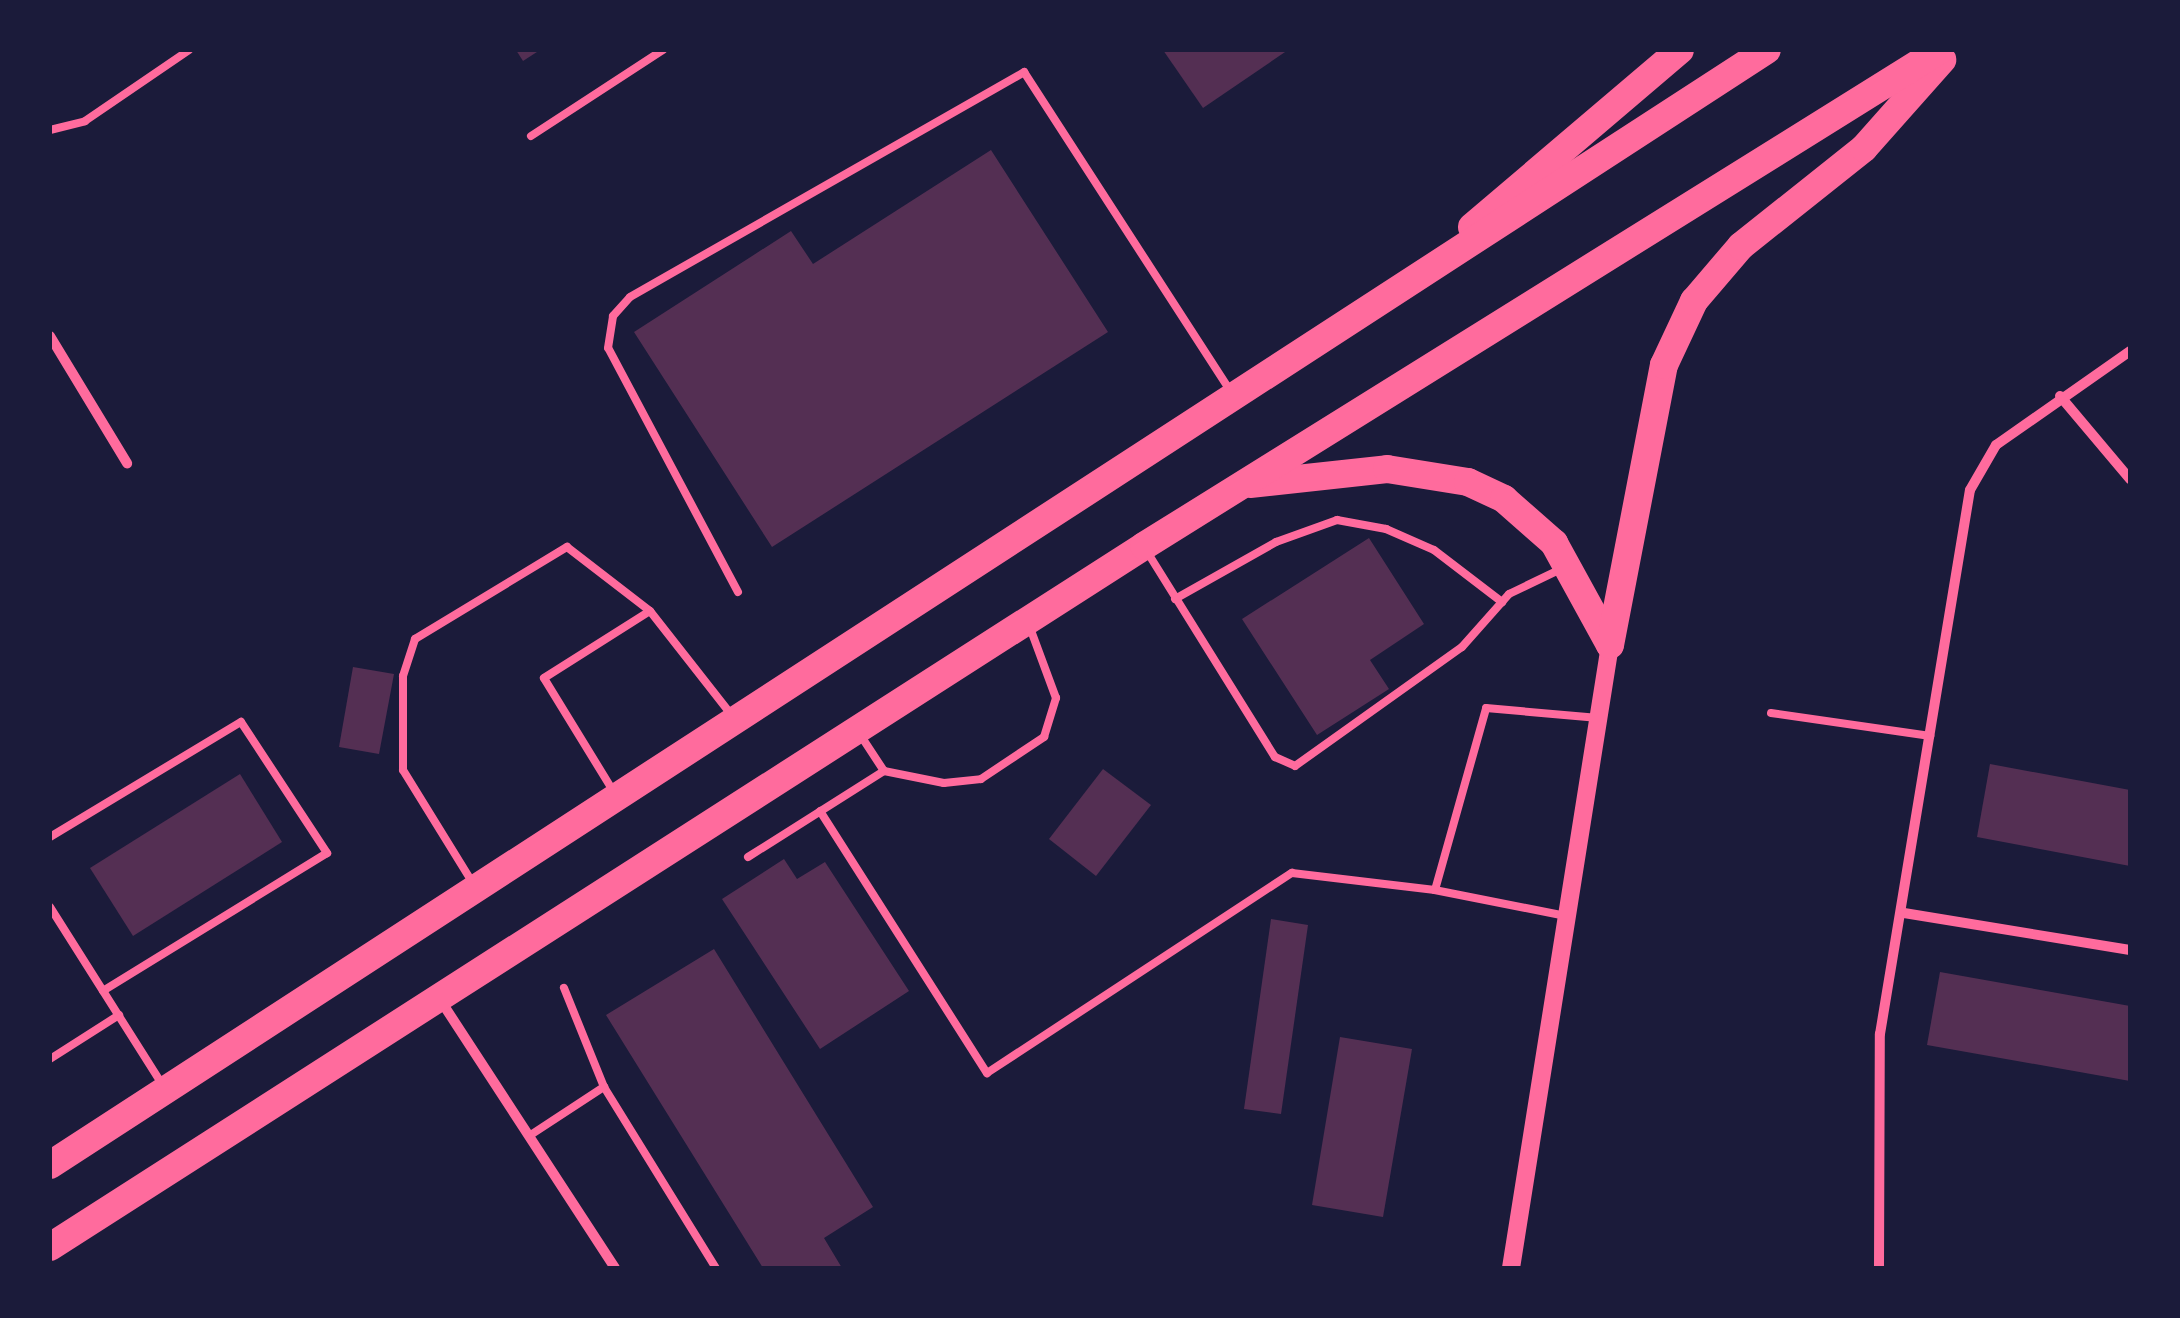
<!DOCTYPE html>
<style>
body{margin:0}
#map{position:relative;width:2180px;height:1318px;overflow:hidden;background:#1b1b3a;font-family:"Exo 2",sans-serif}
div>[style]{position:absolute}
.building>*{inset:0;background:#542f53}
.service>*{height:8px;margin:-4px;padding:0 4px;transform-origin:4px;border-radius:4px;background:#ff6b9d}
.minor>*{height:10px;margin:-5px;padding:0 5px;transform-origin:5px;border-radius:5px;background:#ff6b9d}
.tertiary>*{height:18px;margin:-9px;padding:0 9px;transform-origin:9px;border-radius:9px;background:#ff6b9d}
.trunk>*{height:28px;margin:-14px;padding:0 14px;transform-origin:14px;border-radius:14px;background:#ff6b9d}
span{translate:-50% -50%;white-space:nowrap;text-align:center;line-height:1.15;-webkit-text-stroke:8px #1b1b3a;paint-order:stroke}
.frame{position:absolute;inset:0;border:52px solid #1b1b3a;pointer-events:none}
</style>
<div id="map">
<div class="building">
<div style="clip-path:polygon(516px 50px,540px 50px,523px 61px)"></div>
<div style="clip-path:polygon(1163px 50px,1288px 50px,1203px 108px)"></div>
<div style="clip-path:polygon(991px 150px,1108px 332px,772px 547px,634px 332px,791px 231px,813px 264px)"></div>
<div style="clip-path:polygon(1369px 538px,1424px 624px,1370px 660px,1389px 689px,1317px 735px,1242px 619px)"></div>
<div style="clip-path:polygon(353px 667px,394px 674px,379px 754px,339px 747px)"></div>
<div style="clip-path:polygon(1990px 764px,2130px 790px,2130px 866px,1977px 837px)"></div>
<div style="clip-path:polygon(1103px 769px,1151px 805px,1096px 876px,1049px 839px)"></div>
<div style="clip-path:polygon(240px 774px,282px 842px,133px 936px,90px 868px)"></div>
<div style="clip-path:polygon(784px 859px,797px 879px,825px 862px,909px 991px,820px 1049px,722px 899px)"></div>
<div style="clip-path:polygon(1271px 919px,1308px 925px,1281px 1114px,1244px 1109px)"></div>
<div style="clip-path:polygon(714px 949px,873px 1207px,824px 1238px,842px 1268px,763px 1268px,606px 1015px)"></div>
<div style="clip-path:polygon(1940px 972px,2130px 1006px,2130px 1081px,1927px 1045px)"></div>
<div style="clip-path:polygon(1340px 1037px,1412px 1049px,1383px 1217px,1312px 1205px)"></div>
</div>
<div class="service">
<div style="left:50px;top:130px;width:36px;rotate:-14deg"></div>
<div style="left:85px;top:121px;width:126px;rotate:-34.3deg"></div>
<div style="left:531px;top:136px;width:158px;rotate:-33.1deg"></div>
<div style="left:1146px;top:550px;width:244px;rotate:58.1deg"></div>
<div style="left:1275px;top:757px;width:22px;rotate:24deg"></div>
<div style="left:1295px;top:766px;width:205px;rotate:-35.5deg"></div>
<div style="left:1462px;top:647px;width:71px;rotate:-48.4deg"></div>
<div style="left:1509px;top:594px;width:58px;rotate:-25.7deg"></div>
<div style="left:738px;top:592px;width:276px;rotate:-118deg"></div>
<div style="left:608px;top:348px;width:32px;rotate:-81deg"></div>
<div style="left:613px;top:316px;width:25px;rotate:-48deg"></div>
<div style="left:630px;top:297px;width:454px;rotate:-29.7deg"></div>
<div style="left:1024px;top:72px;width:381px;rotate:57.1deg"></div>
<div style="left:1175px;top:599px;width:116px;rotate:-29.4deg"></div>
<div style="left:1276px;top:542px;width:65px;rotate:-19.8deg"></div>
<div style="left:1337px;top:520px;width:50px;rotate:10.4deg"></div>
<div style="left:1386px;top:529px;width:52px;rotate:23.6deg"></div>
<div style="left:1434px;top:550px;width:86px;rotate:37.4deg"></div>
<div style="left:1771px;top:713px;width:161px;rotate:8.2deg"></div>
<div style="left:884px;top:771px;width:61px;rotate:11.3deg"></div>
<div style="left:944px;top:783px;width:37px;rotate:-6deg"></div>
<div style="left:981px;top:779px;width:76px;rotate:-33.7deg"></div>
<div style="left:1044px;top:737px;width:41px;rotate:-72.9deg"></div>
<div style="left:1056px;top:698px;width:78px;rotate:-110.3deg"></div>
<div style="left:615px;top:794px;width:136px;rotate:-121.5deg"></div>
<div style="left:544px;top:678px;width:125px;rotate:-32.3deg"></div>
<div style="left:820px;top:811px;width:311px;rotate:57.5deg"></div>
<div style="left:987px;top:1073px;width:365px;rotate:-33.3deg"></div>
<div style="left:1292px;top:873px;width:144px;rotate:6.8deg"></div>
<div style="left:50px;top:837px;width:223px;rotate:-31.1deg"></div>
<div style="left:241px;top:722px;width:157px;rotate:56.7deg"></div>
<div style="left:327px;top:853px;width:263px;rotate:148.4deg"></div>
<div style="left:748px;top:857px;width:161px;rotate:-32.3deg"></div>
<div style="left:884px;top:771px;width:45px;rotate:-123.3deg"></div>
<div style="left:474px;top:885px;width:135px;rotate:-121.7deg"></div>
<div style="left:403px;top:770px;width:94px;rotate:-90deg"></div>
<div style="left:403px;top:676px;width:39px;rotate:-72deg"></div>
<div style="left:415px;top:639px;width:178px;rotate:-31.2deg"></div>
<div style="left:567px;top:547px;width:105px;rotate:37.6deg"></div>
<div style="left:650px;top:611px;width:135px;rotate:51.9deg"></div>
<div style="left:50px;top:907px;width:212px;rotate:57.7deg"></div>
<div style="left:1566px;top:916px;width:134px;rotate:-168.8deg"></div>
<div style="left:1435px;top:890px;width:189px;rotate:-74.3deg"></div>
<div style="left:1486px;top:708px;width:113px;rotate:5.1deg"></div>
<div style="left:50px;top:1059px;width:82px;rotate:-32.5deg"></div>
<div style="left:604px;top:1087px;width:213px;rotate:58.3deg"></div>
<div style="left:529px;top:1136px;width:90px;rotate:-33.2deg"></div>
<div style="left:604px;top:1087px;width:107px;rotate:-112deg"></div>
</div>
<div class="minor">
<div style="left:50px;top:336px;width:149px;rotate:58.8deg"></div>
<div style="left:2060px;top:396px;width:109px;rotate:49.9deg"></div>
<div style="left:1904px;top:913px;width:229px;rotate:9.3deg"></div>
<div style="left:439px;top:998px;width:322px;rotate:56.9deg"></div>
<div style="left:1879px;top:1268px;width:234px;rotate:-89.8deg"></div>
<div style="left:1880px;top:1034px;width:551px;rotate:-80.61deg"></div>
<div style="left:1970px;top:490px;width:52px;rotate:-60deg"></div>
<div style="left:1996px;top:445px;width:164px;rotate:-35deg"></div>
</div>
<div class="tertiary">
<div style="left:1511px;top:1268px;width:631px;rotate:-80.97deg"></div>
</div>
<div class="trunk">
<div style="left:1472px;top:227px;width:273px;rotate:-40.4deg"></div>
<div style="left:1250px;top:484px;width:138px;rotate:-6.2deg"></div>
<div style="left:1387px;top:469px;width:82px;rotate:9.1deg"></div>
<div style="left:1468px;top:482px;width:40px;rotate:25deg"></div>
<div style="left:1504px;top:499px;width:67px;rotate:41.3deg"></div>
<div style="left:1554px;top:543px;width:116px;rotate:61.2deg"></div>
<div style="left:1610px;top:645px;width:285px;rotate:-79.1deg"></div>
<div style="left:1664px;top:365px;width:71px;rotate:-64.9deg"></div>
<div style="left:1694px;top:301px;width:72px;rotate:-49.5deg"></div>
<div style="left:1741px;top:246px;width:157px;rotate:-38.5deg"></div>
<div style="left:1864px;top:148px;width:118px;rotate:-48.4deg"></div>
<div style="left:50px;top:1165px;width:2047px;rotate:-33deg"></div>
<div style="left:50px;top:1247px;width:1299px;rotate:-32.65deg"></div>
<div style="left:1144px;top:546px;width:938px;rotate:-31.93deg"></div>
</div>
<div class="frame"></div>
</div>
